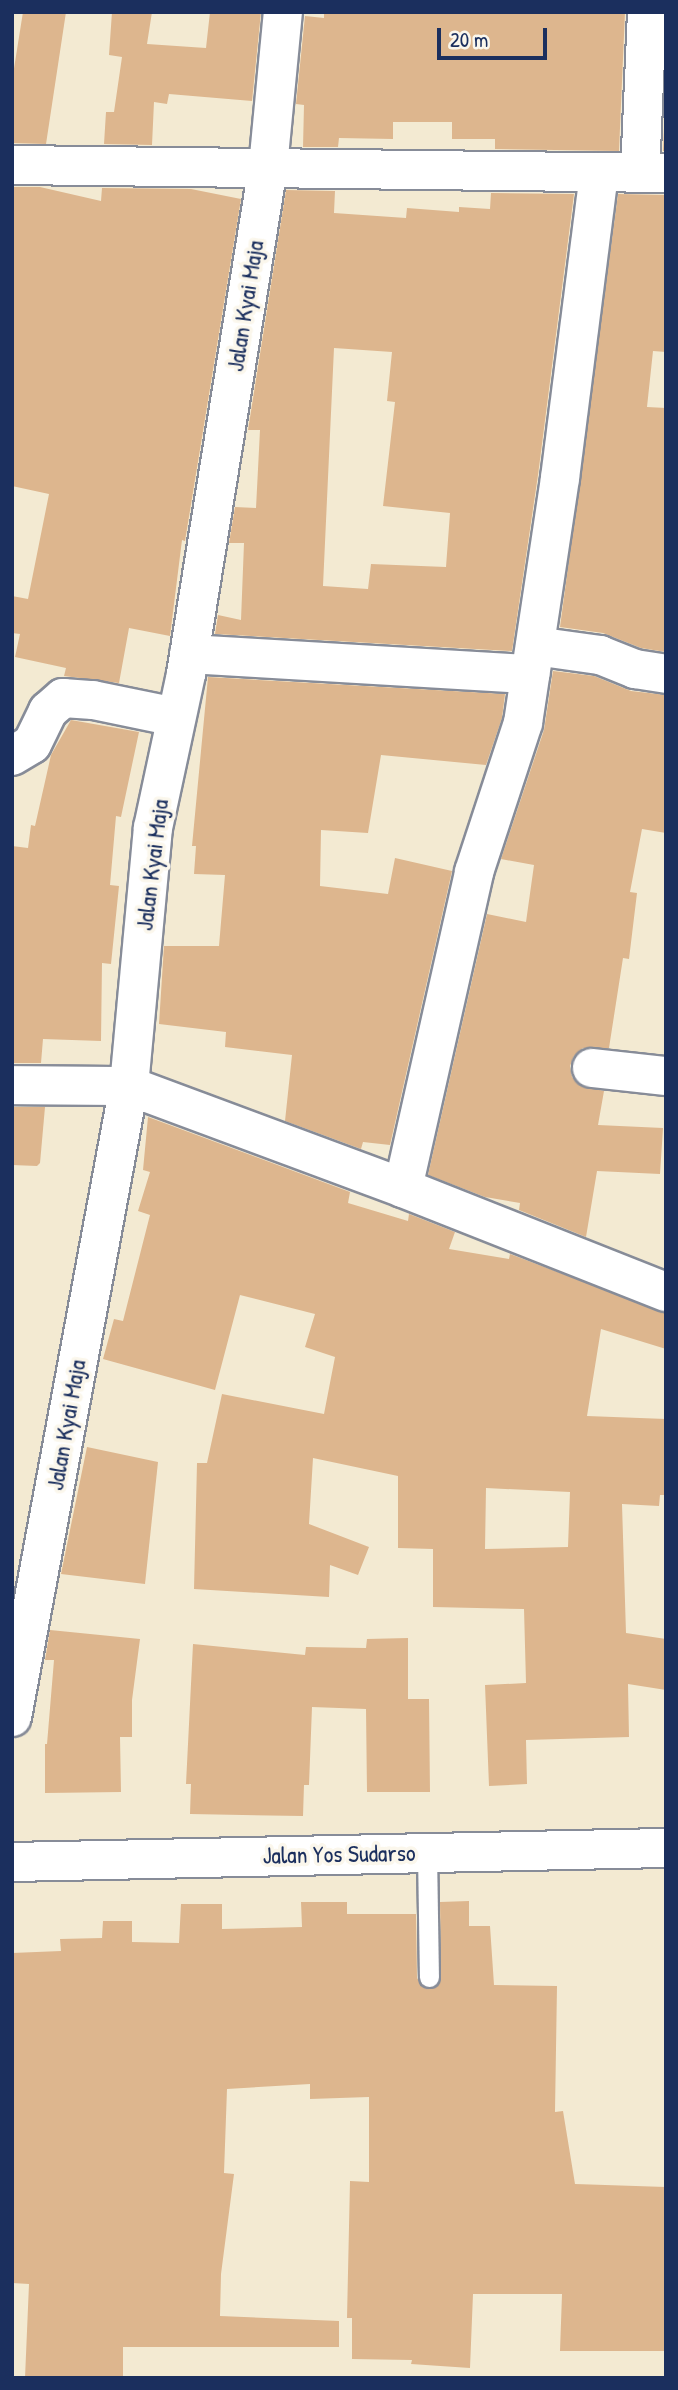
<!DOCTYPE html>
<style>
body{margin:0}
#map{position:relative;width:678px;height:2390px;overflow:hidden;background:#f3ead2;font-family:"Patrick Hand",sans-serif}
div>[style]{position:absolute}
.building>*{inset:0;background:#ddb68e}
.roads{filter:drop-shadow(2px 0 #878c98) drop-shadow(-2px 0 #878c98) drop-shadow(0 2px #878c98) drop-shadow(0 -2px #878c98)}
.service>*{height:19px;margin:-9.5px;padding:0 9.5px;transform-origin:9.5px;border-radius:9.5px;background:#fff}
.minor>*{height:38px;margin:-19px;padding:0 19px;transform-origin:19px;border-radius:19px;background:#fff}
.tertiary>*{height:38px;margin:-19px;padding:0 19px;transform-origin:19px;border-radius:19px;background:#fff}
.trunk>*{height:38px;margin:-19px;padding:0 19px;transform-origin:19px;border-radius:19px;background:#fff}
span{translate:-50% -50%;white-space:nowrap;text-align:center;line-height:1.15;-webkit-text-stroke:7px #fbf7ec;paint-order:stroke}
.street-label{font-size:24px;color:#1b2f5e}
.frame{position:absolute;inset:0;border:14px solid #1b2f5e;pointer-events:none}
.scale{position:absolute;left:437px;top:28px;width:110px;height:32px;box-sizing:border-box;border:4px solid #1b2f5e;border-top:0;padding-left:9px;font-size:21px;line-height:24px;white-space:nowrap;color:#1b2f5e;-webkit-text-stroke:5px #fbf7ec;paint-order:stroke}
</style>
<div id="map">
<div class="building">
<div style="clip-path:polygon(23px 12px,66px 12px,46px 144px,12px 143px,12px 81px)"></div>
<div style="clip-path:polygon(112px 12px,152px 12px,147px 44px,206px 48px,210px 12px,261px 12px,252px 101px,169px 94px,167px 104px,154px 102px,152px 145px,104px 144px,106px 112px,114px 112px,122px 57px,109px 55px)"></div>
<div style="clip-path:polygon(324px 12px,625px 12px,619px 151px,495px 149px,495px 139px,452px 139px,452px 122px,393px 122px,393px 139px,339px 138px,338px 147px,303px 147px,304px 105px,296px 104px,305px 16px,324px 18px)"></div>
<div style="clip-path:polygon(666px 84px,666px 151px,663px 151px)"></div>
<div style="clip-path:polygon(12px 187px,40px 187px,101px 201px,102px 188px,191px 189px,241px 199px,185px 541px,182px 540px,170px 636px,129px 628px,119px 683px,64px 676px,66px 668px,15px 657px,20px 634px,12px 633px,12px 596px,28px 599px,49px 494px,12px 486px)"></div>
<div style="clip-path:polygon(evenodd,286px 190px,335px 191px,334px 213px,406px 218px,407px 208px,459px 212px,459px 207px,490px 209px,491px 193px,574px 194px,538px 475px,512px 651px,215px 634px,218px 615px,241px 620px,244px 543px,229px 543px,235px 507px,256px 508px,260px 430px,248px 430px,286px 190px,334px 348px,392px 352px,387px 401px,395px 402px,383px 506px,450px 513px,446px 567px,371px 564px,368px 589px,323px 586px,334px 348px)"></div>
<div style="clip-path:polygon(618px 194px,666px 195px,666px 352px,653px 351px,647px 407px,666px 408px,666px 652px,641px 648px,603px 633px,560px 627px)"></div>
<div style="clip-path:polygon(553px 671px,594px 676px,631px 691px,666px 695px,666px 833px,642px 829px,630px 892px,637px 893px,629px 959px,623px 958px,609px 1048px,583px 1048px,574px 1056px,570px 1066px,572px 1077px,579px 1085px,604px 1091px,598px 1125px,663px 1128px,660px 1174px,597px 1171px,586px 1237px,519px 1210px,520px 1203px,485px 1197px,428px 1175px,487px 914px,526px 922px,534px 865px,501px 859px,544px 730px)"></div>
<div style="clip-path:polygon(208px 677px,505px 694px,502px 718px,486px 765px,381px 755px,368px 833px,321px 830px,320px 886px,388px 894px,395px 858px,452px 871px,390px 1145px,363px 1142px,361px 1149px,285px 1121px,292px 1055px,225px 1047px,226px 1032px,159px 1024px,164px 946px,219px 946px,225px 875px,194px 874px,196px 846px,192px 846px)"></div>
<div style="clip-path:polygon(71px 720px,139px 732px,121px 817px,116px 816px,110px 885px,119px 886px,111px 964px,102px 963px,101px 1041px,43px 1039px,41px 1063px,12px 1063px,12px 846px,28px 848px,31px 825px,35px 826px,51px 755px)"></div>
<div style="clip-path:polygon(12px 1107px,45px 1107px,40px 1163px,37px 1166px,12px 1165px)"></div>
<div style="clip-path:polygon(evenodd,148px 1117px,350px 1192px,348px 1203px,408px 1221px,409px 1214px,455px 1232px,449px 1249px,509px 1259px,510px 1254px,666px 1313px,666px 1349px,601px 1329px,587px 1416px,666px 1419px,666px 1495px,660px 1495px,659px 1506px,622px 1504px,626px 1633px,666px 1639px,666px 1690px,628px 1684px,629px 1737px,526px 1740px,527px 1784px,489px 1786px,485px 1685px,526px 1683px,524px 1609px,433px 1607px,433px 1549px,398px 1548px,398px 1476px,313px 1458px,309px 1524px,369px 1547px,358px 1575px,330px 1565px,329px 1597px,194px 1589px,197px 1463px,207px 1463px,222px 1394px,324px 1414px,335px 1357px,305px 1347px,315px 1314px,240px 1295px,215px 1390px,103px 1359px,114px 1319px,123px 1321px,150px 1215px,138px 1211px,150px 1172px,143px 1170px,148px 1117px,486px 1488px,570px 1492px,568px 1547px,485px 1549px,486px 1488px)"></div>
<div style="clip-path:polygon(87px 1447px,158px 1462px,145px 1584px,61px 1574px)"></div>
<div style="clip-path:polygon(50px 1630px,140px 1639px,132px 1700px,132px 1737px,120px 1737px,121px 1792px,45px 1793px,45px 1744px,47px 1744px,54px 1660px,45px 1660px)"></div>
<div style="clip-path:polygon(408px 1638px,408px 1699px,429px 1699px,430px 1792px,367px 1792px,366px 1709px,312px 1707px,309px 1785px,304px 1785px,303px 1816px,190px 1814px,191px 1784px,186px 1784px,193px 1644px,305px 1655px,306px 1647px,366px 1648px,367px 1639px)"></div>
<div style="clip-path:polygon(469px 1901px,469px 1926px,490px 1926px,494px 1985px,557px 1986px,555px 2112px,563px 2111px,575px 2184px,666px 2187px,666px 2351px,560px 2351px,562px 2294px,473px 2294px,470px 2368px,411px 2364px,412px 2360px,352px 2359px,352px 2318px,347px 2318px,350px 2181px,369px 2182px,369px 2097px,310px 2099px,310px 2084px,227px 2089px,224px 2173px,234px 2174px,221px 2274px,220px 2316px,339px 2321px,339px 2347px,123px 2347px,123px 2378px,25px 2378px,29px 2284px,12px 2283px,12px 1953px,61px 1951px,60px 1939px,102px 1938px,103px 1921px,132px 1921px,132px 1942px,179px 1943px,181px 1904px,222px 1904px,222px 1929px,302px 1927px,301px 1902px,347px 1902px,347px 1914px,416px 1914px,417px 1978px,423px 1987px,430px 1989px,436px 1987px,441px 1977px,440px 1902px)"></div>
</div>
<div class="roads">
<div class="service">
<div style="left:427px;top:1852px;width:125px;rotate:89.1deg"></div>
</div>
<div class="minor">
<div style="left:12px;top:165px;width:654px;rotate:0.7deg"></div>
<div style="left:640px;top:173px;width:161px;rotate:-87.5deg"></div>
<div style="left:535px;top:646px;width:66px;rotate:7.9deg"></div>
<div style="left:600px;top:655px;width:38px;rotate:22deg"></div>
<div style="left:635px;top:669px;width:31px;rotate:9deg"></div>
<div style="left:189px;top:654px;width:342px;rotate:3.4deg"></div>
<div style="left:12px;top:756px;width:23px;rotate:-31deg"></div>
<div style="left:32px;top:744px;width:37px;rotate:-64deg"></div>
<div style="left:48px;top:711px;width:20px;rotate:-41deg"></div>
<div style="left:63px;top:698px;width:30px;rotate:4deg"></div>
<div style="left:93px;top:700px;width:85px;rotate:11.6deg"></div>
<div style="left:592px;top:1068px;width:74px;rotate:6.2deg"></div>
<div style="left:12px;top:1085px;width:117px;rotate:0.5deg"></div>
<div style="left:129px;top:1086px;width:292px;rotate:20.4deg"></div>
<div style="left:403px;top:1188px;width:283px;rotate:21.6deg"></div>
<div style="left:403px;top:1188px;width:324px;rotate:-77.3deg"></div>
<div style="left:474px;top:872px;width:157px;rotate:-71.8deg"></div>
<div style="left:523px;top:723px;width:248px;rotate:-81.4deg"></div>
<div style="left:560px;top:478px;width:308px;rotate:-82.7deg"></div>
</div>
<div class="tertiary">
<div style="left:12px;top:1717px;width:642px;rotate:-79.5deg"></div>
<div style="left:129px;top:1086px;width:259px;rotate:-84.7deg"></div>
<div style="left:153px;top:828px;width:157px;rotate:-77.9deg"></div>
<div style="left:186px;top:674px;width:514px;rotate:-80.81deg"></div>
<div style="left:268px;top:167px;width:156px;rotate:-84.5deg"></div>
</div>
<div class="trunk">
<div style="left:12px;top:1862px;width:654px;rotate:-1.23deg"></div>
</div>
</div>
<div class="street-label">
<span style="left:245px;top:306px;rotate:-81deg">Jalan Kyai Maja</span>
<span style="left:152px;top:865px;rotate:-83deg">Jalan Kyai Maja</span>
<span style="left:66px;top:1425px;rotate:-80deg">Jalan Kyai Maja</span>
<span style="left:339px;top:1854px;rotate:-1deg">Jalan Yos Sudarso</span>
</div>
<div class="frame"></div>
<div class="scale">20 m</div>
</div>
